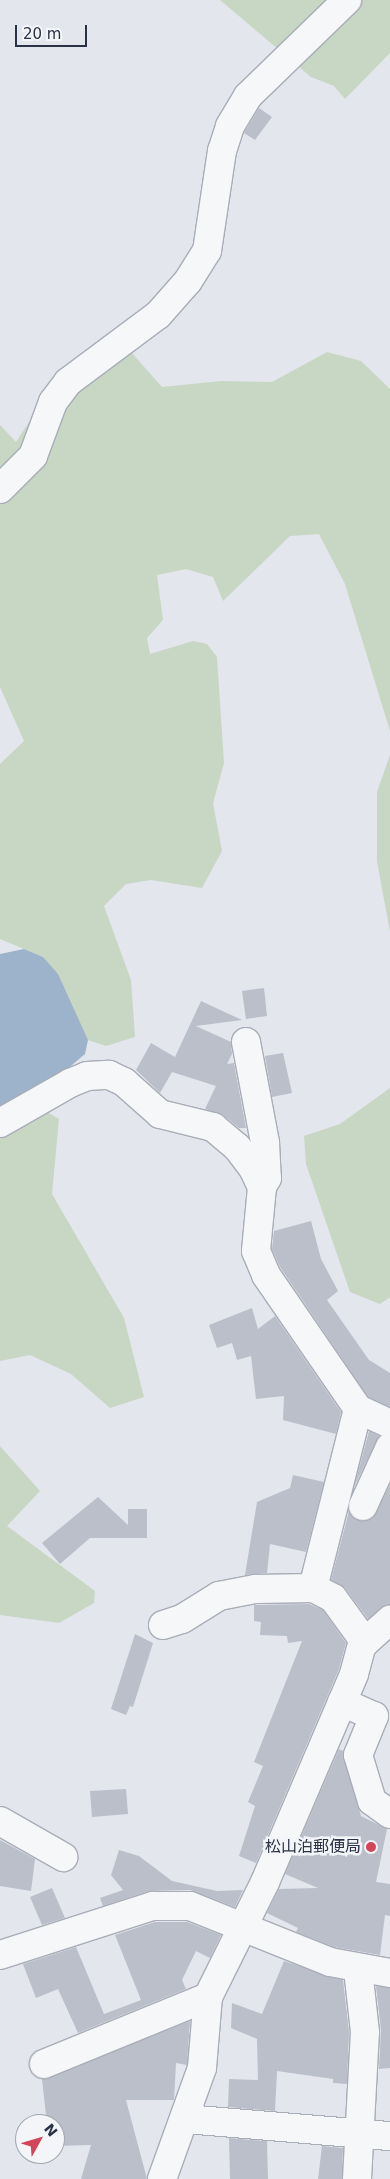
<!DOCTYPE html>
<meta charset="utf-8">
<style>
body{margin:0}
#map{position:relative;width:390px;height:2179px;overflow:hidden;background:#e3e6ec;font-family:"DejaVu Sans","Noto Sans JP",sans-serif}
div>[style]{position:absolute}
.green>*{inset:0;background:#c8d6c4}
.water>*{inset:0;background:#9db3cc}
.building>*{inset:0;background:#babfca}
.roads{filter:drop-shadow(1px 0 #a8adb7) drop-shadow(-1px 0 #a8adb7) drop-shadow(0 1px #a8adb7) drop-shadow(0 -1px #a8adb7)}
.minor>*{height:28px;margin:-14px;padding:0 14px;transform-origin:14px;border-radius:14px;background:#f6f7f9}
.dots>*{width:14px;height:14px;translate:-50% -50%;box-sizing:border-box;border:2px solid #f3f5f9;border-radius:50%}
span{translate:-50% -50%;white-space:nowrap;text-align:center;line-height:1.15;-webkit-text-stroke:5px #f3f5f9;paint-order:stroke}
.poi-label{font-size:16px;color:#2a3345}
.right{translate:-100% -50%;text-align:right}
.north{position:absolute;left:15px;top:2114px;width:50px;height:50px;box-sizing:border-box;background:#f3f5f9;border:1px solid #a3a7b1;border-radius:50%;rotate:51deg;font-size:14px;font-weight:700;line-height:20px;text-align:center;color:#2a3345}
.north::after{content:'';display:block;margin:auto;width:18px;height:22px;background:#d34559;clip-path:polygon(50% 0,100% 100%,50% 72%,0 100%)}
.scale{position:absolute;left:15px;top:25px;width:72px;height:22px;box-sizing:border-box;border:2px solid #2a3345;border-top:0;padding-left:6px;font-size:15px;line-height:18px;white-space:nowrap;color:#2a3345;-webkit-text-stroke:4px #f3f5f9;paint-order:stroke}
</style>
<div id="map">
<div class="green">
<div style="clip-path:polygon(220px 0,390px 0,390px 53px,345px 99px,334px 86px,311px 77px)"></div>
<div style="clip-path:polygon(116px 335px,162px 387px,221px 381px,272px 382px,327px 352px,361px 361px,390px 389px,390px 731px,345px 584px,319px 534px,290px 536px,223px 601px,213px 577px,186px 569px,157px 575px,163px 620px,147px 638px,150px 654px,193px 641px,207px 644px,217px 657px,224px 763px,213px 803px,222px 851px,202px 888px,151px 880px,126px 884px,104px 906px,131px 980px,135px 1037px,106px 1046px,88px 1040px,43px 957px,0 939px,0 764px,24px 741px,0 687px,0 425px,16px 442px,66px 366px)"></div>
<div style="clip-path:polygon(390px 755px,390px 932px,377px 861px,377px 792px)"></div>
<div style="clip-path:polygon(390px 1088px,390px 1297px,380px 1304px,350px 1292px,306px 1164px,304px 1136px,340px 1124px)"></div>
<div style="clip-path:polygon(40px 1108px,59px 1119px,52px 1194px,124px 1318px,144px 1397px,110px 1408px,71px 1374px,30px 1355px,0 1361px,0 1129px)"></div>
<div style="clip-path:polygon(0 1446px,40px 1491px,7px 1526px,95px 1591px,94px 1603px,59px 1623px,0 1615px)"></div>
</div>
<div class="water">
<div style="clip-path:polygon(24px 949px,43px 957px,58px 974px,88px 1040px,85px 1054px,59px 1076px,0 1109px,0 954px)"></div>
</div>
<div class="building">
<div style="clip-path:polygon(259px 108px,272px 117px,255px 140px,244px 133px)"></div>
<div style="clip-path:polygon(264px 988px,267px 1016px,246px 1019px,242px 991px)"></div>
<div style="clip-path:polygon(201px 1001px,242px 1020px,196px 1026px,231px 1042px,232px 1054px,227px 1064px,234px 1063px,246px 1128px,239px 1128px,223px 1115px,205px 1109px,216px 1086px,172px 1072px,160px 1093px,136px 1070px,151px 1043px,175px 1057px)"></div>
<div style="clip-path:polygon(283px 1053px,292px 1093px,272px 1097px,265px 1056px)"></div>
<div style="clip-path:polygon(311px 1221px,321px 1259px,338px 1291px,327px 1300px,369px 1360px,390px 1373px,390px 1407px,368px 1397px,280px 1267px,272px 1249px,274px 1231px)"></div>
<div style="clip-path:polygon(252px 1308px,258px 1329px,275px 1316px,341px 1412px,336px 1434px,283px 1420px,284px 1396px,256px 1399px,251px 1356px,237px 1360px,232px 1343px,217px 1348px,209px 1325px)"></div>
<div style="clip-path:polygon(369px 1431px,379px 1436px,354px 1487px)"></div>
<div style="clip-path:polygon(293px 1475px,324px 1482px,306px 1552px,270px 1544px,267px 1573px,245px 1575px,257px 1502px,290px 1488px)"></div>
<div style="clip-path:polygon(390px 1485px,390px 1605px,368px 1619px,345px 1588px,331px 1580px,349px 1511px,357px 1520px,372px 1519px)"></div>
<div style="clip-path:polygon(98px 1497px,128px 1525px,128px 1509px,147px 1509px,147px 1538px,90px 1538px,60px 1564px,42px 1543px)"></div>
<div style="clip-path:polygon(309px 1604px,323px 1610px,346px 1643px,339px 1669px,256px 1863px,239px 1856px,255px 1806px,248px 1802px,263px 1766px,254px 1762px,302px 1641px,288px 1643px,287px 1636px,260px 1635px,261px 1622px,254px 1621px,254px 1605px)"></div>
<div style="clip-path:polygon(135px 1634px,153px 1643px,133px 1707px,130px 1706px,126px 1715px,111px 1709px)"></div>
<div style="clip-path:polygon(339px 1749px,343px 1751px,361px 1816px,387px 1829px,376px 1882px,390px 1884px,390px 1916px,385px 1915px,380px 1955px,334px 1947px,296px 1932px,298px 1928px,267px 1913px,279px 1889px,318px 1888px,285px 1874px)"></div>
<div style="clip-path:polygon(126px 1789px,128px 1814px,92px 1817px,90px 1791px)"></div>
<div style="clip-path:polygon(0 1840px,35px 1859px,31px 1891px,0 1886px)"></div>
<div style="clip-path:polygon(119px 1850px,139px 1856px,172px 1881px,217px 1891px,243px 1890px,235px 1907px,190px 1890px,149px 1891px,103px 1906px,100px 1898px,123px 1890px,111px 1875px)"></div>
<div style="clip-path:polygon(52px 1888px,65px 1918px,42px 1925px,30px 1897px)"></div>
<div style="clip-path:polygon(155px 1922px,187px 1922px,221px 1935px,210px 1958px,196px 1951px,182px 1980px,186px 1989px,78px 2033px,58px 1989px,36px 1998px,23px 1964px,76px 1947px,104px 2014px,141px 2000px,115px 1935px)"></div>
<div style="clip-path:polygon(284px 1961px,343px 1980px,349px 2032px,347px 2084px,333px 2083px,333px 2079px,277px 2071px,275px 2111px,228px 2107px,229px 2079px,258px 2080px,257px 2039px,231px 2028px,232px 2003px,262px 2014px)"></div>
<div style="clip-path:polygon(376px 1986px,390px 1988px,390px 2068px,379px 2069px,381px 2030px)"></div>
<div style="clip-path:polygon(190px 2021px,187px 2065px,176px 2063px,174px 2100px,126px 2100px,147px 2179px,81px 2179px,91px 2145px,55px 2146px,55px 2124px,47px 2124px,42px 2079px)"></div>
<div style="clip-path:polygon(229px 2138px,267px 2141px,268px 2179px,230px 2179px)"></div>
<div style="clip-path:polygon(322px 2146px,343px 2148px,342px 2179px,318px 2179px)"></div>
</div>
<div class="roads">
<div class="minor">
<div style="left:0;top:489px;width:47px;rotate:-45deg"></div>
<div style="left:33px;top:456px;width:58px;rotate:-69.7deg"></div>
<div style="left:53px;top:402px;width:25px;rotate:-53deg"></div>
<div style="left:68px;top:382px;width:112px;rotate:-36.7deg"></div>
<div style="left:158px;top:315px;width:45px;rotate:-48.6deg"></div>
<div style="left:188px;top:281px;width:36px;rotate:-58deg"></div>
<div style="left:207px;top:251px;width:101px;rotate:-81.5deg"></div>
<div style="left:222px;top:151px;width:26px;rotate:-72deg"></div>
<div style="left:230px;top:126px;width:35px;rotate:-59deg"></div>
<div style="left:248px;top:96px;width:138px;rotate:-44.1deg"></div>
<div style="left:246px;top:1042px;width:103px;rotate:79.3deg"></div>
<div style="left:265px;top:1143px;width:35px;rotate:87deg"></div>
<div style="left:267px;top:1178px;width:10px;rotate:119deg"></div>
<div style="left:0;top:1123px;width:81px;rotate:-29.7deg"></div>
<div style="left:70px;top:1083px;width:18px;rotate:-22deg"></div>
<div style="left:87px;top:1076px;width:22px;rotate:-3deg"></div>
<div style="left:109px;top:1075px;width:17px;rotate:25deg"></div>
<div style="left:124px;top:1082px;width:48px;rotate:41.6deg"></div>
<div style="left:160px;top:1114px;width:55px;rotate:13.8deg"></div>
<div style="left:213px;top:1127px;width:31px;rotate:40deg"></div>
<div style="left:237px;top:1147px;width:26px;rotate:53deg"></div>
<div style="left:253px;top:1168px;width:21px;rotate:65deg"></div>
<div style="left:262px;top:1187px;width:64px;rotate:95.4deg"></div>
<div style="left:256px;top:1251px;width:26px;rotate:67deg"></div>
<div style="left:266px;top:1275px;width:163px;rotate:55.5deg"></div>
<div style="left:363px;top:1506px;width:65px;rotate:-65.4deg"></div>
<div style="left:163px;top:1625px;width:20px;rotate:-18deg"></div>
<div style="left:182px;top:1619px;width:44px;rotate:-31.9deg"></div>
<div style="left:219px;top:1596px;width:38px;rotate:-11deg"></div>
<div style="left:256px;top:1589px;width:57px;rotate:-1deg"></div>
<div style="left:365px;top:1642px;width:54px;rotate:-126deg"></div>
<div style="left:333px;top:1598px;width:22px;rotate:-153deg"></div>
<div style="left:313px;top:1588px;width:185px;rotate:-75.9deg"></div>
<div style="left:358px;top:1409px;width:35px;rotate:25deg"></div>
<div style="left:342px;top:1702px;width:35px;rotate:24deg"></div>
<div style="left:374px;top:1716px;width:42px;rotate:112.3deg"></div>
<div style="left:358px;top:1755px;width:48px;rotate:73.1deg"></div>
<div style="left:372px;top:1801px;width:22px;rotate:36deg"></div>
<div style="left:0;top:1821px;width:73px;rotate:29.7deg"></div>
<div style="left:0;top:1955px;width:161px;rotate:-17.8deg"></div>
<div style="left:153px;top:1906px;width:37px"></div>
<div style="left:190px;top:1906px;width:151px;rotate:21.8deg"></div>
<div style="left:330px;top:1962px;width:61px;rotate:10.4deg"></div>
<div style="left:44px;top:2064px;width:177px;rotate:-22.2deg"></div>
<div style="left:186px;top:2119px;width:205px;rotate:4.8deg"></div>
<div style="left:162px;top:2179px;width:118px;rotate:-70.2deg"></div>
<div style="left:202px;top:2068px;width:71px;rotate:-85.2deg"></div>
<div style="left:208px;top:1997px;width:128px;rotate:-63.6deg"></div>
<div style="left:265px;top:1882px;width:226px;rotate:-66.8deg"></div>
<div style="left:354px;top:1674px;width:30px;rotate:-75deg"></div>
<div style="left:362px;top:1645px;width:38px;rotate:-42deg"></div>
<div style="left:357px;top:2179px;width:147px;rotate:-86.9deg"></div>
<div style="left:365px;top:2032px;width:62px;rotate:-96.4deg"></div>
</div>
</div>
<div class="dots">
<div style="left:371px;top:1847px;background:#d34559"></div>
</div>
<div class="poi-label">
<span class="right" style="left:361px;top:1847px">松山泊郵便局</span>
</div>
<div class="north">N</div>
<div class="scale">20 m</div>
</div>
